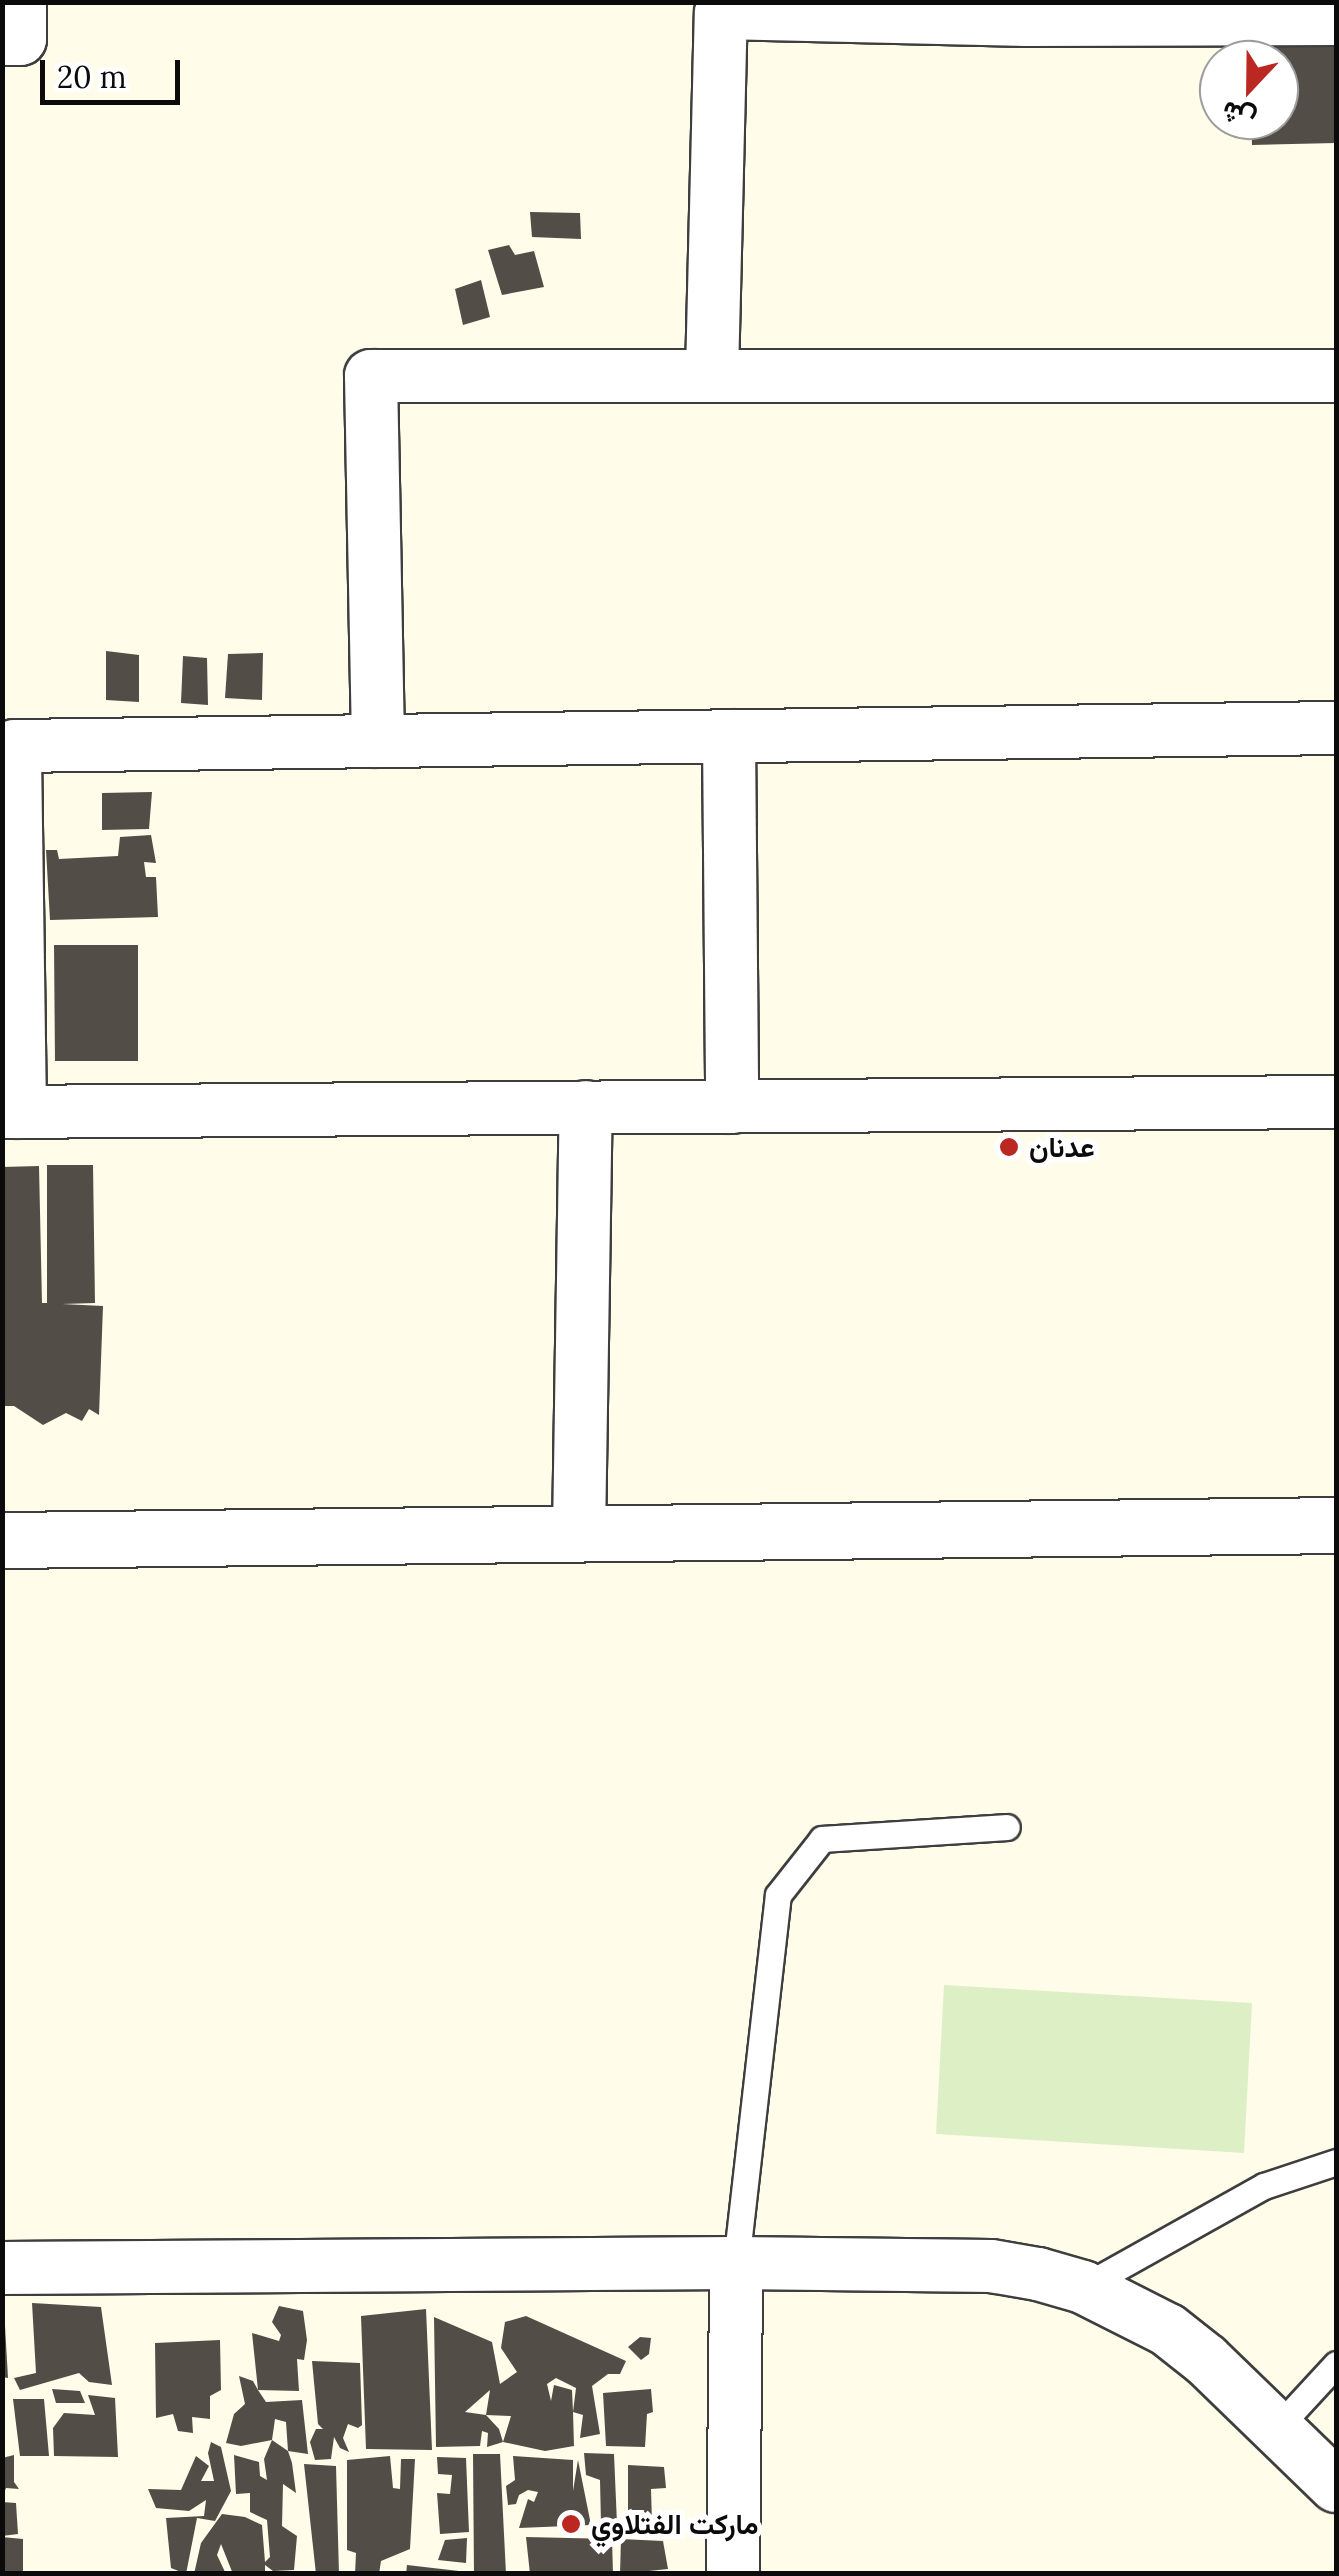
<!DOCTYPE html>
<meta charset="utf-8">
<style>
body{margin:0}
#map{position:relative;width:1339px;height:2576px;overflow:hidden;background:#fffce9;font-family:Lora,Vazirmatn,serif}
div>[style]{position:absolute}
.pitch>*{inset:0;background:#ddf0c5}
.building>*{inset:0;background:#534d47}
.roads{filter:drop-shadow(2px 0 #3e3e3e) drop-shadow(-2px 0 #3e3e3e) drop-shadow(0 2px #3e3e3e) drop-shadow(0 -2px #3e3e3e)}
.service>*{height:25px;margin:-12.5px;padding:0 12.5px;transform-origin:12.5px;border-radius:12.5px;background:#fff}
.minor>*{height:52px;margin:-26px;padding:0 26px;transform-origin:26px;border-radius:26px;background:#fff}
.tertiary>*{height:55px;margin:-27.5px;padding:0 27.5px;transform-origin:27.5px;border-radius:27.5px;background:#fff}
.dots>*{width:28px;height:28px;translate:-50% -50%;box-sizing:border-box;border:5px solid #fff;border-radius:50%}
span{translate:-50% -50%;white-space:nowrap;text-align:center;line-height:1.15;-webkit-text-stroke:10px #fff;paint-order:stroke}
.poi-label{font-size:28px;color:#0b0b0b;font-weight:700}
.left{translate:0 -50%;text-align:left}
.frame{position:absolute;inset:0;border:5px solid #0b0b0b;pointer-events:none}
.north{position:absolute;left:1199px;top:40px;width:100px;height:100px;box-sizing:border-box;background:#fff;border:2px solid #9d9d9d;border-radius:50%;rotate:202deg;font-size:28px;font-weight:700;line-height:40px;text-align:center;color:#0b0b0b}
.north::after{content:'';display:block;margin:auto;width:35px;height:45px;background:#bb2822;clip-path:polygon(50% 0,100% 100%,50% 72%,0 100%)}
.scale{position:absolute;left:40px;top:60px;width:140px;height:45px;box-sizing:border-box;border:5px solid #0b0b0b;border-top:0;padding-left:12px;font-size:30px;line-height:35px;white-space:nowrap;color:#0b0b0b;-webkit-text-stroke:8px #fff;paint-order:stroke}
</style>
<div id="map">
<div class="pitch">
<div style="clip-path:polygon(944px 1985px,1252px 2003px,1244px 2153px,936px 2134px)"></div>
</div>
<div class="building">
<div style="clip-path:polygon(1336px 45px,1336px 143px,1252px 145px,1251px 120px,1279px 120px,1279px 60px,1250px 60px,1249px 47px)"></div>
<div style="clip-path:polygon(530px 212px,580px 213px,581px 239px,532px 237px)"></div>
<div style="clip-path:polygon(509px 245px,515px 255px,534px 251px,544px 287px,502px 295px,488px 250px)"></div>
<div style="clip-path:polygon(481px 280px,490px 317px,463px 325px,455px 289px)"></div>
<div style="clip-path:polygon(106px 651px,139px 655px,139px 702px,106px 700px)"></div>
<div style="clip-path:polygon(263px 653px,262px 700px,225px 698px,228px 654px)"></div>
<div style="clip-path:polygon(183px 656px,207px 658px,208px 705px,181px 703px)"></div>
<div style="clip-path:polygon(152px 792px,149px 829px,102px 830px,102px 793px)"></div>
<div style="clip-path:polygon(151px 835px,156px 863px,144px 862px,146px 877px,156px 877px,158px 917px,50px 920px,46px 850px,57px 850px,59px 859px,118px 856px,120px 837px)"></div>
<div style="clip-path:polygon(54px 945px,138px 945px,138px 1061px,55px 1061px)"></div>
<div style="clip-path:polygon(47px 1165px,93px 1165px,95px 1303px,62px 1304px,103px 1306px,99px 1415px,89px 1409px,82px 1421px,66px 1413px,43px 1425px,14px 1406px,2px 1406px,2px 1167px,39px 1166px,42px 1303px,47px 1303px)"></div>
<div style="clip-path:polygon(32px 2303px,101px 2307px,112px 2385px,89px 2382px,79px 2373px,20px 2390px,14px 2378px,36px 2373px)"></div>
<div style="clip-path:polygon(279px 2306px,303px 2311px,307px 2340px,304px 2360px,297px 2359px,299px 2391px,258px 2390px,266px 2402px,302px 2400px,308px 2454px,288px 2451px,286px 2422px,275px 2419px,272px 2440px,241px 2446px,226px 2443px,234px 2414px,245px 2404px,239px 2376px,253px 2381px,258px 2390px,252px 2333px,279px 2341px,281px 2335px,272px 2322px)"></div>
<div style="clip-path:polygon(426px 2309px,432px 2450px,366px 2449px,361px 2316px)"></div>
<div style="clip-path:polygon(evenodd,526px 2316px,626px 2361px,620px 2374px,608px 2374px,592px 2386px,600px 2434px,580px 2438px,583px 2415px,573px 2412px,574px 2446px,545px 2451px,503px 2442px,487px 2447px,488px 2433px,482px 2431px,480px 2446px,436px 2447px,434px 2317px,492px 2342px,500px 2384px,517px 2372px,501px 2348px,505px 2322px,526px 2316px,556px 2378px,576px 2388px,573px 2412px,572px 2390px,554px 2385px,551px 2401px,547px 2384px,556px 2378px,526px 2316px,490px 2390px,486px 2415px,511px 2416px,503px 2442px,499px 2429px,486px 2415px,465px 2412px,490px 2390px)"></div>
<div style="clip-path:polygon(2px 2326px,5px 2326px,8px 2378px,2px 2377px)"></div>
<div style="clip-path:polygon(640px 2337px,651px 2338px,649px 2354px,641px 2360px,628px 2347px)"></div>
<div style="clip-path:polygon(220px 2340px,221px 2390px,210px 2396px,210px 2419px,192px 2417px,193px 2433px,178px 2431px,173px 2414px,156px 2418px,155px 2343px)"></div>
<div style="clip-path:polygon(312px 2361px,360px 2363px,362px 2425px,358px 2428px,348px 2424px,343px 2438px,349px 2452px,340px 2448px,334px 2437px,331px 2459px,315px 2460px,310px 2442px,316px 2429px,323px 2429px,318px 2424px)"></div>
<div style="clip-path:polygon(52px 2389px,80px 2391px,85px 2403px,56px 2403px)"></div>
<div style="clip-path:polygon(651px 2389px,653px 2412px,647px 2414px,645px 2447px,606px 2446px,603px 2393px)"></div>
<div style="clip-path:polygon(88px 2395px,115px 2398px,118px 2457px,54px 2456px,53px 2428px,64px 2413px,95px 2415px)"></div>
<div style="clip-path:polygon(13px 2399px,44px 2399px,49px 2456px,20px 2456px)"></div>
<div style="clip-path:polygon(272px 2440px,288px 2451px,292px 2463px,296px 2493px,283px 2484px,282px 2526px,297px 2536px,294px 2570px,273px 2571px,265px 2565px,265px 2574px,233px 2574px,221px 2544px,217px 2555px,226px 2574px,194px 2574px,201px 2543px,222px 2514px,245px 2517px,262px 2525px,265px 2562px,270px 2557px,267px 2520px,250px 2512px,250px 2493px,236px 2494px,234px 2455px,259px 2462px,260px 2476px,267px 2480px,264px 2459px)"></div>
<div style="clip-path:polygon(211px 2442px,221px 2447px,231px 2491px,215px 2521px,197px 2518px,186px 2574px,171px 2568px,166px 2518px,204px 2516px,206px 2500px,189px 2511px,156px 2508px,148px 2489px,181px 2490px,196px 2456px,209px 2466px,201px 2481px,214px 2481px,208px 2453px)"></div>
<div style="clip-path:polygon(584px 2453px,614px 2454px,617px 2524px,601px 2524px,600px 2480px,586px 2475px)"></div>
<div style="clip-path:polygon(473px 2454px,500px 2454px,506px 2574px,474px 2574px)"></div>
<div style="clip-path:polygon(14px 2455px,14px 2482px,19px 2489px,6px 2488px,2px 2498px,2px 2458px)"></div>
<div style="clip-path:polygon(390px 2456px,393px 2488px,400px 2489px,401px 2459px,415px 2459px,410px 2549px,381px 2561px,379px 2574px,355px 2574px,356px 2553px,347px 2550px,347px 2460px)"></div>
<div style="clip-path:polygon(513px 2456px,573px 2460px,573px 2491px,578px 2460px,591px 2525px,519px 2528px,528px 2499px,534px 2502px,538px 2492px,528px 2490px,519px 2495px,516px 2504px,508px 2505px,506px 2486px,515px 2480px)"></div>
<div style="clip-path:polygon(437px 2457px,466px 2458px,469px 2532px,440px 2534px,437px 2493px,450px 2494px,452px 2475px,438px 2474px)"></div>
<div style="clip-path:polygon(304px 2464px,336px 2466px,339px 2574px,316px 2574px)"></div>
<div style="clip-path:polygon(628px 2465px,664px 2467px,666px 2488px,651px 2489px,652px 2523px,628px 2529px)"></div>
<div style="clip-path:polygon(2px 2502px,16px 2503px,18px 2534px,2px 2536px)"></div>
<div style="clip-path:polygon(2px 2537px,23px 2539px,23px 2574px,2px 2574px)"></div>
<div style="clip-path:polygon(526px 2537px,612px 2539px,613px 2574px,530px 2574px)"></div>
<div style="clip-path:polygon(467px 2538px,466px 2563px,438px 2560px,445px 2540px)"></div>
<div style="clip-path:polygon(621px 2539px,663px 2541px,668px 2569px,620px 2574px)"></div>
<div style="clip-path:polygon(407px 2565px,459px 2571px,459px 2574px,406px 2574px)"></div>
</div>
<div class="roads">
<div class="service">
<div style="left:736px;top:2263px;width:370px;rotate:-83.5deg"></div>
<div style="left:778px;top:1895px;width:71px;rotate:-51.8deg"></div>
<div style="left:822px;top:1839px;width:185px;rotate:-3.7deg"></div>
<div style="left:1083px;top:2287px;width:207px;rotate:-29.2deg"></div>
<div style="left:1264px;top:2186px;width:76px;rotate:-18.4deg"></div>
<div style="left:1277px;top:2428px;width:87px;rotate:-47.3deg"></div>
</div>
<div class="minor">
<div style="left:2px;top:39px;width:18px"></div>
<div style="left:20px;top:39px;width:37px;rotate:-90deg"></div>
<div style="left:712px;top:374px;width:361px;rotate:-88.6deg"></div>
<div style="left:721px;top:13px;width:306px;rotate:1.3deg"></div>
<div style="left:1027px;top:20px;width:309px;rotate:-0.2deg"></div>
<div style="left:729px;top:736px;width:371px;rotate:89.5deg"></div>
<div style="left:378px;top:741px;width:365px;rotate:-91.1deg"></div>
<div style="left:371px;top:376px;width:965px"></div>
<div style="left:2px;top:1112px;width:1334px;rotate:-0.43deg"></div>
<div style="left:20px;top:1112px;width:366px;rotate:-90.8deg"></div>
<div style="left:15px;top:746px;width:1321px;rotate:-0.78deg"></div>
<div style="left:579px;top:1534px;width:427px;rotate:-89.1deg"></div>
<div style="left:2px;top:2268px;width:734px;rotate:-0.39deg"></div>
<div style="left:736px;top:2263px;width:255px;rotate:0.7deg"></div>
<div style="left:991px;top:2266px;width:48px;rotate:9.7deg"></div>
<div style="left:1038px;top:2274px;width:47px;rotate:16.1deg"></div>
<div style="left:1083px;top:2287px;width:95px;rotate:26.8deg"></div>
<div style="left:1168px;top:2330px;width:48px;rotate:38.3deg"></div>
<div style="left:1206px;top:2360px;width:181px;rotate:44.1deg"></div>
<div style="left:733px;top:2574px;width:311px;rotate:-89.4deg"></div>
</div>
<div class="tertiary">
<div style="left:2px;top:1540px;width:1334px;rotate:-0.64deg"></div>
</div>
</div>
<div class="dots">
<div style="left:1009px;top:1147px;background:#bb2822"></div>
<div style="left:571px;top:2524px;background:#bb2822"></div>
</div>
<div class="poi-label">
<span class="left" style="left:1029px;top:1147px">عدنان</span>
<span class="left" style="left:591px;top:2524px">ماركت الفتلاوي</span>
</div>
<div class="frame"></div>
<div class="north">ش</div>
<div class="scale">20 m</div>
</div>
